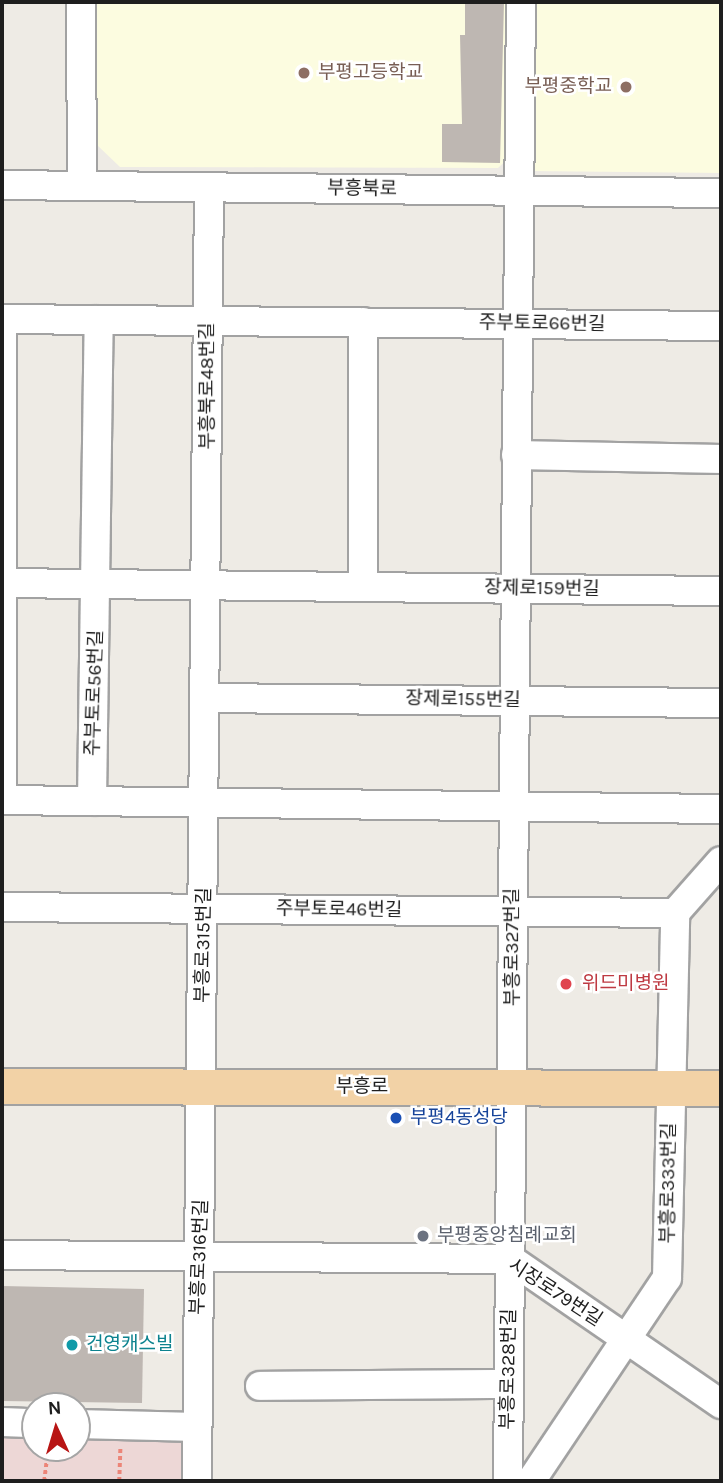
<!DOCTYPE html>
<meta charset="utf-8">
<style>
body{margin:0}
#map{position:relative;width:723px;height:1483px;overflow:hidden;background:#eeebe5;font-family:Karla,"Noto Sans KR",sans-serif}
div>[style]{position:absolute}
.commercial>*{inset:0;background:#edd7d6}
.education>*{inset:0;background:#fcfce0}
.building>*{inset:0;background:#beb7b2}
.path>*{height:3.5px;margin-top:-1.75px;transform-origin:0;background:repeating-linear-gradient(90deg,#ec8578 0 3.5px,transparent 0 7px)}
.roads{filter:drop-shadow(2px 0 #a2a2a2) drop-shadow(-2px 0 #a2a2a2) drop-shadow(0 2px #a2a2a2) drop-shadow(0 -2px #a2a2a2)}
.minor>*{height:28px;margin:-14px;padding:0 14px;transform-origin:14px;border-radius:14px;background:#fff}
.major>*{height:35px;margin:-17.5px;padding:0 17.5px;transform-origin:17.5px;border-radius:17.5px;background:#f2d2a6}
.dots>*{width:19px;height:19px;translate:-50% -50%;box-sizing:border-box;border:4px solid #fff;border-radius:50%}
span{translate:-50% -50%;white-space:nowrap;text-align:center;line-height:1.15;-webkit-text-stroke:5px #fff;paint-order:stroke}
.education-label{font-size:19px;color:#785e54}
.left{translate:0 -50%;text-align:left}
.right{translate:-100% -50%;text-align:right}
.street-label{font-size:19px;color:#1e1e1e}
.health-label{font-size:19px;color:#be3a42}
.transit-label{font-size:19px;color:#164399}
.worship-label{font-size:19px;color:#5b616d}
.culture-label{font-size:19px;color:#0d838f}
.frame{position:absolute;inset:0;border:4px solid #1e1e1e;pointer-events:none}
.north{position:absolute;left:21px;top:1392px;width:70px;height:70px;box-sizing:border-box;background:#fff;border:2px solid #a5a5a5;border-radius:50%;rotate:356deg;font-size:19px;font-weight:700;line-height:28px;text-align:center;color:#1e1e1e}
.north::after{content:'';display:block;margin:auto;width:24px;height:32px;background:#b81514;clip-path:polygon(50% 0,100% 100%,50% 72%,0 100%)}
</style>
<div id="map">
<div class="commercial">
<div style="clip-path:polygon(2px 1422px,35px 1423px,35px 1448px,77px 1448px,77px 1424px,197px 1427px,197px 1481px,2px 1481px)"></div>
</div>
<div class="education">
<div style="clip-path:polygon(95px 2px,514px 2px,512px 155px,498px 168px,120px 167px,96px 144px)"></div>
<div style="clip-path:polygon(531px 2px,721px 2px,721px 173px,530px 171px)"></div>
</div>
<div class="building">
<div style="clip-path:polygon(465px 2px,504px 2px,500px 163px,442px 162px,442px 124px,462px 124px,460px 35px,465px 35px)"></div>
<div style="clip-path:polygon(2px 1286px,144px 1289px,142px 1403px,2px 1401px)"></div>
</div>
<div class="path">
<div style="left:44px;top:1481px;width:33px;rotate:-83deg"></div>
<div style="left:119px;top:1481px;width:33px;rotate:-88deg"></div>
</div>
<div class="roads">
<div class="minor">
<div style="left:81px;top:2px;width:184px;rotate:89.7deg"></div>
<div style="left:2px;top:185px;width:719px;rotate:0.64deg"></div>
<div style="left:2px;top:319px;width:719px;rotate:0.56deg"></div>
<div style="left:363px;top:322px;width:265px;rotate:90deg"></div>
<div style="left:516px;top:455px;width:205px;rotate:1.1deg"></div>
<div style="left:2px;top:583px;width:719px;rotate:0.64deg"></div>
<div style="left:205px;top:698px;width:516px;rotate:0.56deg"></div>
<div style="left:2px;top:800px;width:719px;rotate:0.72deg"></div>
<div style="left:2px;top:800px;width:481px;rotate:-90deg"></div>
<div style="left:92px;top:801px;width:481px;rotate:-89.2deg"></div>
<div style="left:2px;top:907px;width:673px;rotate:0.51deg"></div>
<div style="left:2px;top:1255px;width:508px;rotate:0.45deg"></div>
<div style="left:510px;top:1259px;width:256px;rotate:34.5deg"></div>
<div style="left:260px;top:1386px;width:249px;rotate:-0.5deg"></div>
<div style="left:2px;top:1422px;width:33px;rotate:2deg"></div>
<div style="left:77px;top:1424px;width:120px;rotate:1.4deg"></div>
<div style="left:197px;top:1481px;width:1294px;rotate:-89.47deg"></div>
<div style="left:508px;top:1481px;width:1479px;rotate:-89.5deg"></div>
<div style="left:531px;top:1481px;width:244px;rotate:-56.2deg"></div>
<div style="left:667px;top:1278px;width:365px;rotate:-88.7deg"></div>
<div style="left:675px;top:913px;width:69px;rotate:-48.5deg"></div>
</div>
<div class="major">
<div style="left:2px;top:1086px;width:719px;rotate:0.16deg"></div>
</div>
</div>
<div class="dots">
<div style="left:304px;top:73px;background:#8d6e63"></div>
<div style="left:626px;top:87px;background:#8d6e63"></div>
<div style="left:566px;top:984px;background:#e0444e"></div>
<div style="left:396px;top:1118px;background:#1a4fb4"></div>
<div style="left:423px;top:1236px;background:#6b7280"></div>
<div style="left:72px;top:1345px;background:#0f9aa8"></div>
</div>
<div class="education-label">
<span class="left" style="left:318px;top:73px">부평고등학교</span>
<span class="right" style="left:612px;top:87px">부평중학교</span>
</div>
<div class="street-label">
<span style="left:362px;top:189px;rotate:1deg">부흥북로</span>
<span style="left:542px;top:324px;rotate:1deg">주부토로66번길</span>
<span style="left:208px;top:386px;rotate:-90deg">부흥북로48번길</span>
<span style="left:542px;top:589px;rotate:1deg">장제로159번길</span>
<span style="left:95px;top:693px;rotate:-88deg">주부토로56번길</span>
<span style="left:463px;top:700px;rotate:1deg">장제로155번길</span>
<span style="left:339px;top:910px;rotate:1deg">주부토로46번길</span>
<span style="left:204px;top:945px;rotate:-89deg">부흥로315번길</span>
<span style="left:513px;top:947px;rotate:-90deg">부흥로327번길</span>
<span style="left:362px;top:1087px">부흥로</span>
<span style="left:669px;top:1183px;rotate:-89deg">부흥로333번길</span>
<span style="left:200px;top:1257px;rotate:-88deg">부흥로316번길</span>
<span style="left:555px;top:1293px;rotate:33deg">시장로79번길</span>
<span style="left:509px;top:1369px;rotate:-89deg">부흥로328번길</span>
</div>
<div class="health-label">
<span class="left" style="left:582px;top:984px">위드미병원</span>
</div>
<div class="transit-label">
<span class="left" style="left:410px;top:1118px">부평4동성당</span>
</div>
<div class="worship-label">
<span class="left" style="left:437px;top:1236px">부평중앙침례교회</span>
</div>
<div class="culture-label">
<span class="left" style="left:86px;top:1345px">건영캐스빌</span>
</div>
<div class="frame"></div>
<div class="north">N</div>
</div>
